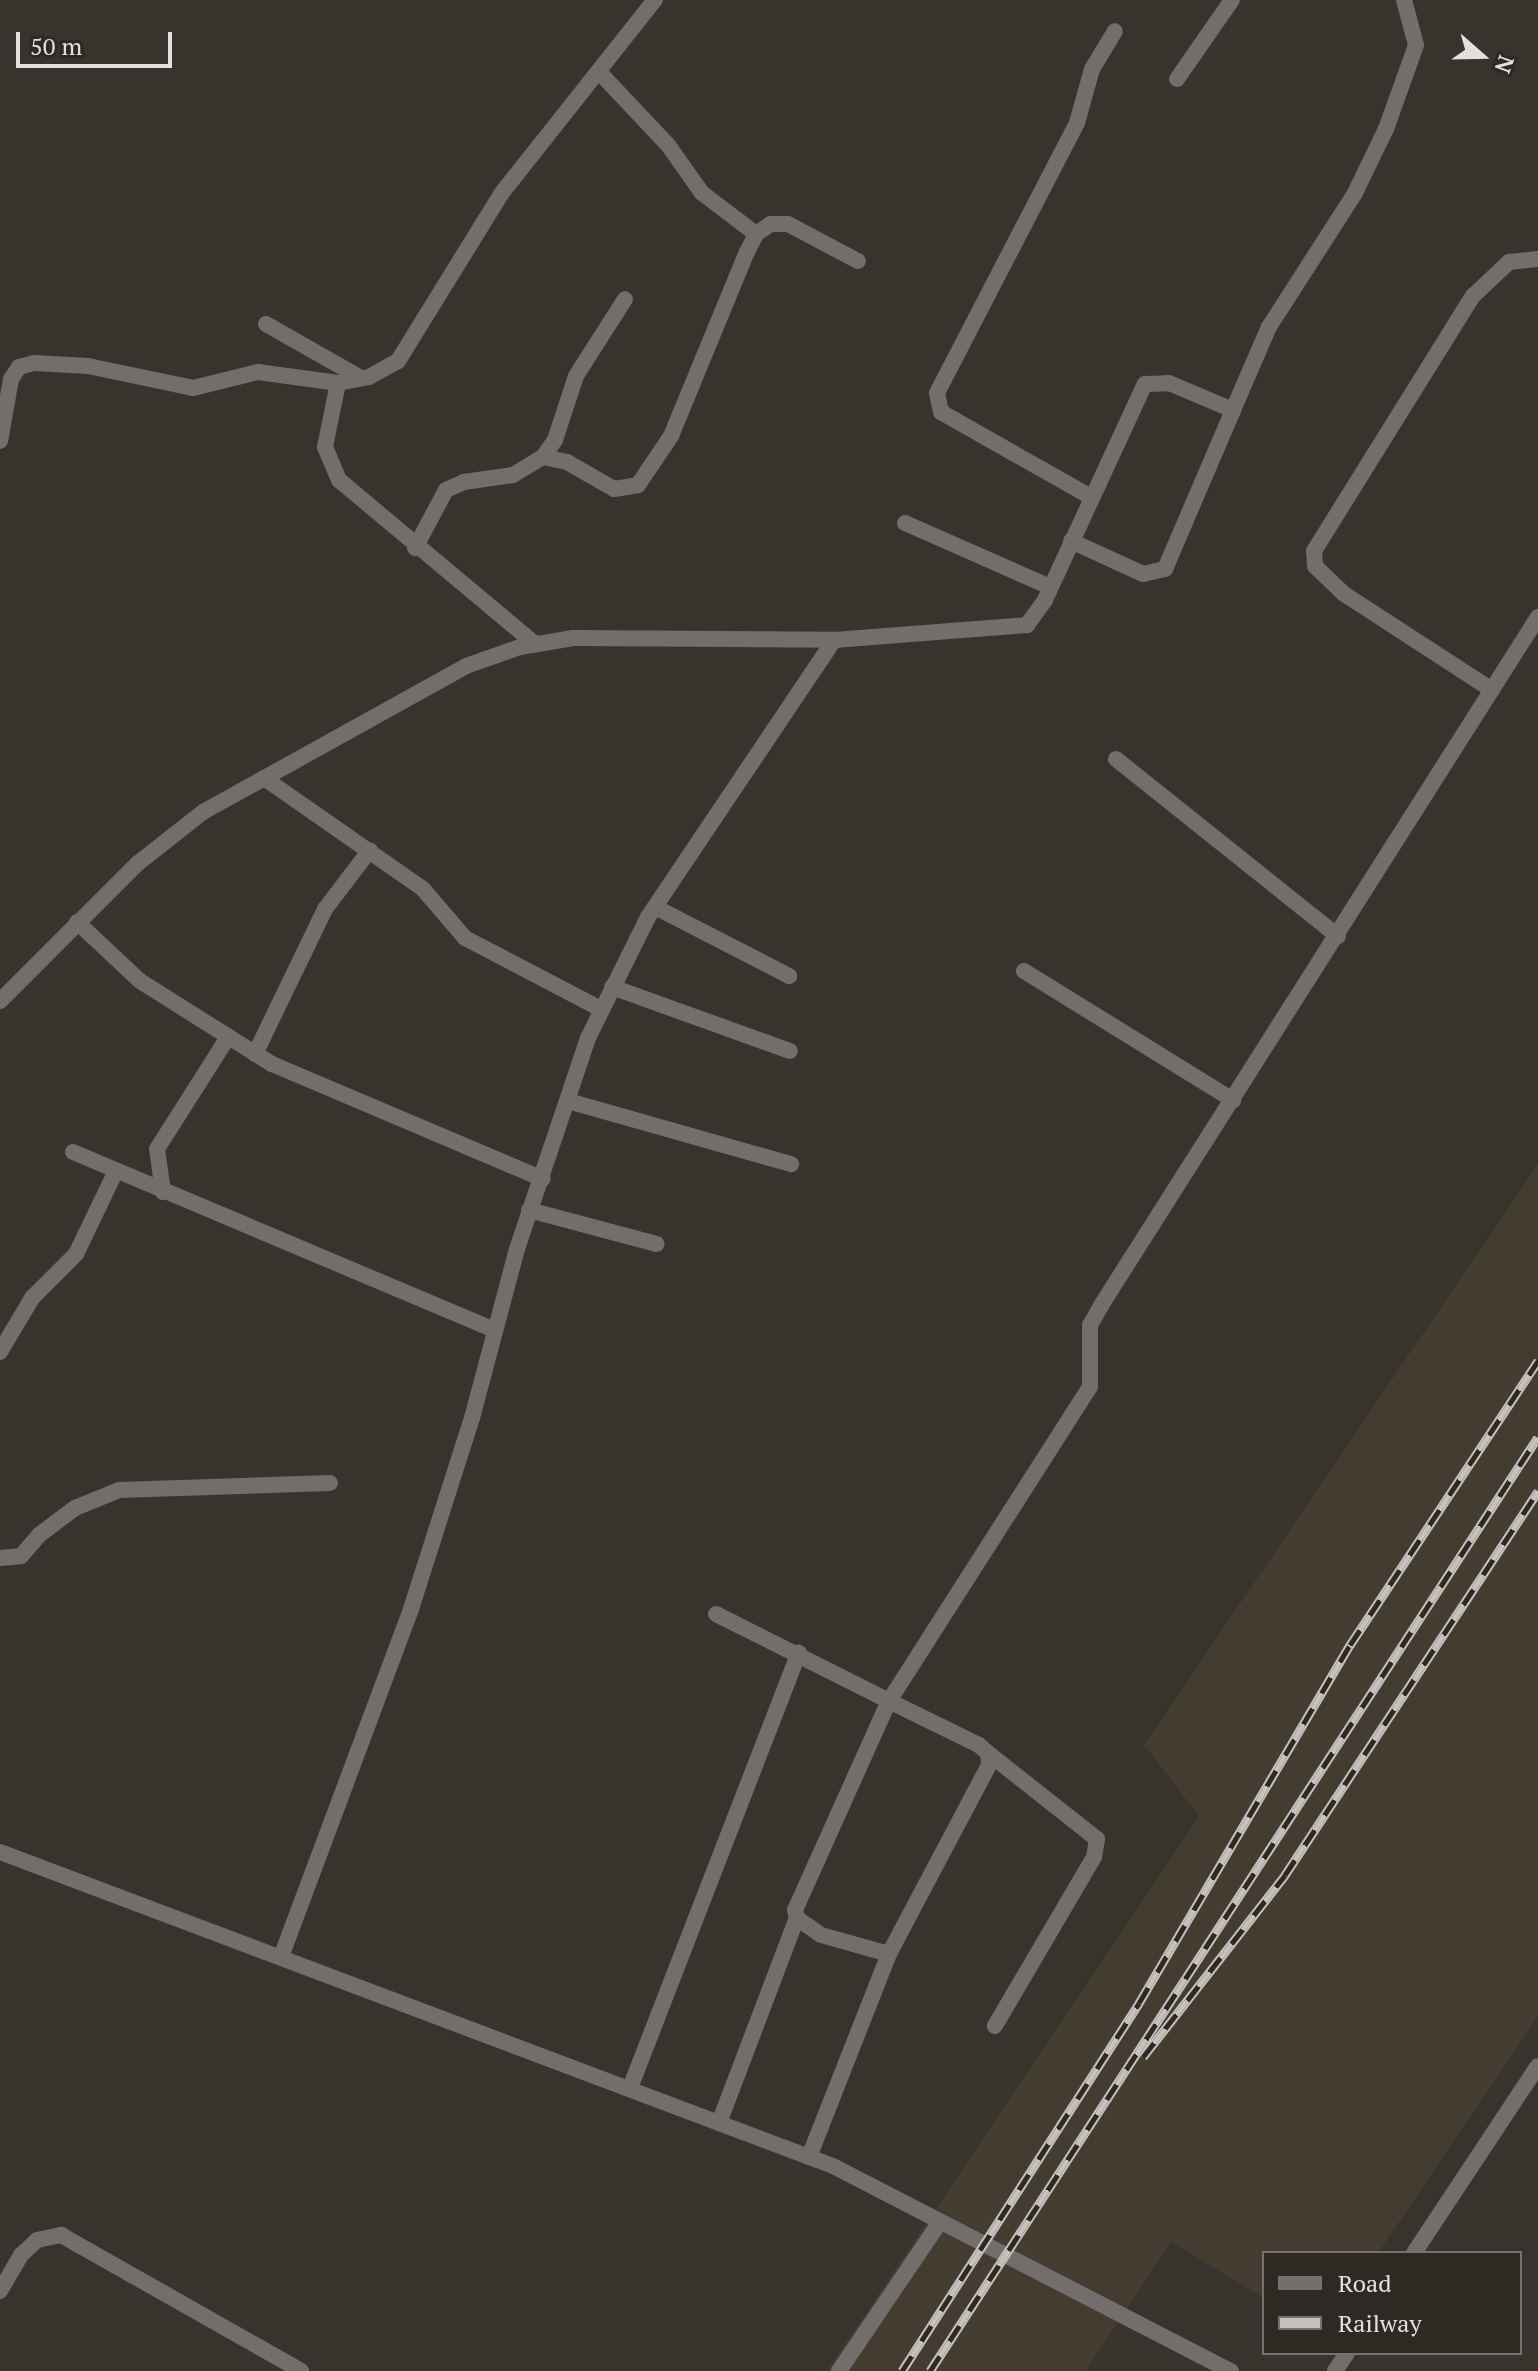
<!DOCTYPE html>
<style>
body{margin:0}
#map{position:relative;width:1538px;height:2371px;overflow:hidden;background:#37332d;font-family:"PT Serif",serif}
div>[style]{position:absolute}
.built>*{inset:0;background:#443b31}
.minor>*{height:16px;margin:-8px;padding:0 8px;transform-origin:8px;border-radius:8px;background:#726e6c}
.tertiary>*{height:16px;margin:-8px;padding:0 8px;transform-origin:8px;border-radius:8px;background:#726e6c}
.rail>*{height:9px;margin-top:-4.5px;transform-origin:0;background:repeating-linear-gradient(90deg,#2d2923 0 18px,#c5c1bd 0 36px);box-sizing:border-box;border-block:2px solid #c5c1bd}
span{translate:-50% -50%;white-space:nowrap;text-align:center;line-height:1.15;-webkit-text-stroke:8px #2d2923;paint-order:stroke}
.legend{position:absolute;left:1262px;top:2251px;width:260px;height:104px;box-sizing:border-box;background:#2d2923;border:2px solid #76726d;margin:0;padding:10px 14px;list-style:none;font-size:24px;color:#e4e0dd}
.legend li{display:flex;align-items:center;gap:16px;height:40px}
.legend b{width:40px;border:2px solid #76726d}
.north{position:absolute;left:1442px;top:16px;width:80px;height:80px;-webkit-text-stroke:6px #2d2923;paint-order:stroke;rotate:110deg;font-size:22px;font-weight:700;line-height:32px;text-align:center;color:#e4e0dd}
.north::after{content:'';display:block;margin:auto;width:28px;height:36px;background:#e4e0dd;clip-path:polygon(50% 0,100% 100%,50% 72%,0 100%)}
.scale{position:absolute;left:16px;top:32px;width:156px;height:36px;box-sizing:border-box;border:4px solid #e4e0dd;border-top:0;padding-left:10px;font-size:24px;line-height:28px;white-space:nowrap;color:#e4e0dd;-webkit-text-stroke:6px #2d2923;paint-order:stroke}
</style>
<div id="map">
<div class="built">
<div style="clip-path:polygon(1538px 1164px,1538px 2017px,1378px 2253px,1264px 2253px,1264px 2298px,1171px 2242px,1086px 2371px,827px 2371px,1199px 1816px,1144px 1745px)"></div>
</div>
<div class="minor">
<div style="left:601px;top:74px;width:98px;rotate:46.7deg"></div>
<div style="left:668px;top:145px;width:59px;rotate:54.7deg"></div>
<div style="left:702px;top:193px;width:68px;rotate:37.2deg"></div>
<div style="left:1177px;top:79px;width:96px;rotate:-55.2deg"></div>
<div style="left:266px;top:324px;width:109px;rotate:29.6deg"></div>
<div style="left:338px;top:383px;width:65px;rotate:101.5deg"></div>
<div style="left:325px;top:447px;width:36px;rotate:67deg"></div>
<div style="left:339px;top:480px;width:256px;rotate:39.9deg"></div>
<div style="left:0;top:441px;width:63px;rotate:-79.9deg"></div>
<div style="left:11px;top:379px;width:14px;rotate:-56deg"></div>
<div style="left:19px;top:367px;width:16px;rotate:-15deg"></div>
<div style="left:34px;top:363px;width:54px;rotate:3.2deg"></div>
<div style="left:88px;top:366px;width:107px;rotate:11.8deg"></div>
<div style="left:193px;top:388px;width:67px;rotate:-13.8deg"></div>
<div style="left:258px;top:372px;width:81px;rotate:7.8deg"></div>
<div style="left:338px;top:383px;width:32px;rotate:-11deg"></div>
<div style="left:369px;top:377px;width:33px;rotate:-29deg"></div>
<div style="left:398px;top:361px;width:196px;rotate:-58.3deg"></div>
<div style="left:501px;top:194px;width:248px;rotate:-51.6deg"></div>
<div style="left:543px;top:457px;width:25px;rotate:12deg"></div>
<div style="left:567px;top:462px;width:54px;rotate:29.9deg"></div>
<div style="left:614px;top:489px;width:24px;rotate:-9deg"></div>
<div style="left:638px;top:485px;width:59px;rotate:-56deg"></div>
<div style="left:671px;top:436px;width:199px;rotate:-67.6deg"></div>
<div style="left:747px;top:252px;width:20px;rotate:-63deg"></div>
<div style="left:756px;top:234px;width:18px;rotate:-34deg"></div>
<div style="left:771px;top:224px;width:17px"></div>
<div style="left:788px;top:224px;width:79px;rotate:27.9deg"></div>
<div style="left:1091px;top:497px;width:172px;rotate:-150.5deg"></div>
<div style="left:941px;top:412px;width:19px;rotate:-102deg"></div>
<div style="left:937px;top:393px;width:304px;rotate:-62.6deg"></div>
<div style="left:1077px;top:123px;width:56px;rotate:-74.5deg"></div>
<div style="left:1092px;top:69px;width:44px;rotate:-58.8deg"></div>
<div style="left:905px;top:523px;width:158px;rotate:23.8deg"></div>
<div style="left:1071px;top:541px;width:79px;rotate:24.6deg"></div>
<div style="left:1143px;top:574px;width:23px;rotate:-13deg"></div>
<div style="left:1165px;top:569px;width:173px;rotate:-66.8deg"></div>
<div style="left:415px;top:548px;width:66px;rotate:-61.9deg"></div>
<div style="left:446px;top:490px;width:20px;rotate:-24deg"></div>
<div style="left:464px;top:482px;width:49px;rotate:-8.1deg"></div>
<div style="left:513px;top:475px;width:35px;rotate:-31deg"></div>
<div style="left:543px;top:457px;width:21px;rotate:-55deg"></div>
<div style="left:555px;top:440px;width:67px;rotate:-71.8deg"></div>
<div style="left:576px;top:376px;width:91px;rotate:-57.5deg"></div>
<div style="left:1492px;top:690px;width:176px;rotate:-147deg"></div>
<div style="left:1344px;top:594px;width:40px;rotate:-136deg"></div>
<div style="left:1315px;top:566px;width:15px;rotate:-94deg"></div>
<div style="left:1314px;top:551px;width:301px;rotate:-58.1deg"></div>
<div style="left:1473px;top:296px;width:50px;rotate:-43.4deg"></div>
<div style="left:1509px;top:262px;width:29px;rotate:-6deg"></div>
<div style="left:1116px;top:759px;width:284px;rotate:38.6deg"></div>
<div style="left:264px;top:778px;width:194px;rotate:34.9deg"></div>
<div style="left:423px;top:889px;width:65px;rotate:49.4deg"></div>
<div style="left:465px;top:938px;width:153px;rotate:27.6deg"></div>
<div style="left:655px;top:907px;width:151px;rotate:27.2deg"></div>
<div style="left:77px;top:922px;width:86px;rotate:43.1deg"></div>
<div style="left:140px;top:981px;width:156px;rotate:32.2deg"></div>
<div style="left:272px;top:1064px;width:294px;rotate:23deg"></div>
<div style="left:1024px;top:971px;width:246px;rotate:31.7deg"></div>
<div style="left:612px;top:987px;width:189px;rotate:19.8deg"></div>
<div style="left:0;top:1001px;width:194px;rotate:-45deg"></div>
<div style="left:137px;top:864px;width:84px;rotate:-38.2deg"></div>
<div style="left:203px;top:812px;width:301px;rotate:-29deg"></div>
<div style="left:466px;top:666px;width:57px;rotate:-19.4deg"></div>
<div style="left:520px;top:647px;width:54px;rotate:-9.6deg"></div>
<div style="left:573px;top:638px;width:261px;rotate:0.4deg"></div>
<div style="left:255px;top:1054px;width:161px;rotate:-64.2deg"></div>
<div style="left:325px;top:909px;width:74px;rotate:-52.7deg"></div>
<div style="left:568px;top:1101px;width:232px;rotate:15.8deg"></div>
<div style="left:73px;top:1152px;width:458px;rotate:22.9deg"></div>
<div style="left:163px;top:1192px;width:43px;rotate:-97.9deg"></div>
<div style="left:157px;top:1149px;width:133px;rotate:-57.6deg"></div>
<div style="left:529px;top:1210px;width:132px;rotate:14.9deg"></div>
<div style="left:0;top:1352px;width:63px;rotate:-59.3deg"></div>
<div style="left:32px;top:1298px;width:62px;rotate:-45deg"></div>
<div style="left:76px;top:1254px;width:92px;rotate:-64.3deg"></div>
<div style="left:0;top:1558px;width:21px;rotate:-5deg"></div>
<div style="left:21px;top:1556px;width:28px;rotate:-49deg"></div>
<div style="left:39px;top:1535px;width:45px;rotate:-36.9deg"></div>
<div style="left:75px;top:1508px;width:48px;rotate:-22.2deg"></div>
<div style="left:119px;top:1490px;width:211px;rotate:-1.9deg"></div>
<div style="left:716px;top:1614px;width:194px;rotate:26.7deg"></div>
<div style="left:889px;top:1701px;width:373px;rotate:-57.4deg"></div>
<div style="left:1090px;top:1387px;width:62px;rotate:-90deg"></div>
<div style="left:1090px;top:1325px;width:24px;rotate:-60deg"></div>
<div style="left:1102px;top:1304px;width:814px;rotate:-57.6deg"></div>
<div style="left:889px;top:1701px;width:100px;rotate:26.1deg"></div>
<div style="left:979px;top:1745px;width:12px;rotate:42deg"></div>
<div style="left:988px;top:1753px;width:12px;rotate:85deg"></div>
<div style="left:989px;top:1765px;width:214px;rotate:117.9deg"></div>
<div style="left:889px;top:1954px;width:71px;rotate:-164.4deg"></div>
<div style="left:821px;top:1935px;width:29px;rotate:-145deg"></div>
<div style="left:797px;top:1918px;width:8px;rotate:-104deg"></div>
<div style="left:795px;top:1910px;width:229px;rotate:-65.8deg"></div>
<div style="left:988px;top:1753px;width:139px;rotate:38.3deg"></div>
<div style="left:1097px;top:1839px;width:18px;rotate:99deg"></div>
<div style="left:1094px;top:1857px;width:196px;rotate:120.4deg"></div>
<div style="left:281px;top:1957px;width:371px;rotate:-69.5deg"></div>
<div style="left:411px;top:1609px;width:201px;rotate:-72.3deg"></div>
<div style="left:472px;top:1418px;width:175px;rotate:-75.1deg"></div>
<div style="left:517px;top:1249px;width:223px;rotate:-71.4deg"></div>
<div style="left:588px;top:1038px;width:135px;rotate:-63.6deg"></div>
<div style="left:648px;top:917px;width:334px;rotate:-56.1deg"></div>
<div style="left:834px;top:640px;width:194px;rotate:-4.4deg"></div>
<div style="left:1027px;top:625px;width:31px;rotate:-54deg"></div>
<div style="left:1045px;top:600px;width:238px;rotate:-65.2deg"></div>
<div style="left:1145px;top:384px;width:24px;rotate:-2deg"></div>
<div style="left:1169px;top:383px;width:69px;rotate:22.9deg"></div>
<div style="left:1233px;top:410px;width:90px;rotate:-66.6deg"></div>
<div style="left:1269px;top:327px;width:159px;rotate:-57.3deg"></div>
<div style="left:1355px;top:193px;width:71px;rotate:-64.2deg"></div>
<div style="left:1386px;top:129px;width:89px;rotate:-70.3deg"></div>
<div style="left:1416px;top:45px;width:47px;rotate:-104.9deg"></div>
<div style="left:630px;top:2088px;width:467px;rotate:-68.8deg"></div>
<div style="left:719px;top:2123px;width:219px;rotate:-69.2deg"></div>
<div style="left:809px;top:2157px;width:218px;rotate:-68.5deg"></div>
<div style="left:0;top:2291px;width:42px;rotate:-59.7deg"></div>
<div style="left:21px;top:2255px;width:22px;rotate:-43deg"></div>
<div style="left:37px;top:2240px;width:25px;rotate:-12deg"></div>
<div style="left:61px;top:2235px;width:276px;rotate:29.5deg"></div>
<div style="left:839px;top:2371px;width:180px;rotate:-55.9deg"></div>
</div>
<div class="tertiary">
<div style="left:0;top:1852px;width:890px;rotate:20.65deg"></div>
<div style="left:833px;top:2166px;width:448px;rotate:27.3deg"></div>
<div style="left:1414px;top:2253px;width:224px;rotate:-56.5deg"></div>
<div style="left:1335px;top:2371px;width:22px;rotate:-56deg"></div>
</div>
<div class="rail">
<div style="left:1143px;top:2057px;width:231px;rotate:-52deg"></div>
<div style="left:1285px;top:1875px;width:460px;rotate:-56.6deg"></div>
<div style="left:902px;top:2371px;width:438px;rotate:-57.2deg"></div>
<div style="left:1139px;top:2003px;width:416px;rotate:-59.5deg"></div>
<div style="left:1350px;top:1645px;width:341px;rotate:-56.5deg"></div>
<div style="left:930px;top:2371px;width:1114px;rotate:-56.94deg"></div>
</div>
<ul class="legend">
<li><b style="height:10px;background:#726e6c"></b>Road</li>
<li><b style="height:10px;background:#c5c1bd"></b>Railway</li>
</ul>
<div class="north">N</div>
<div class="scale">50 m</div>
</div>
